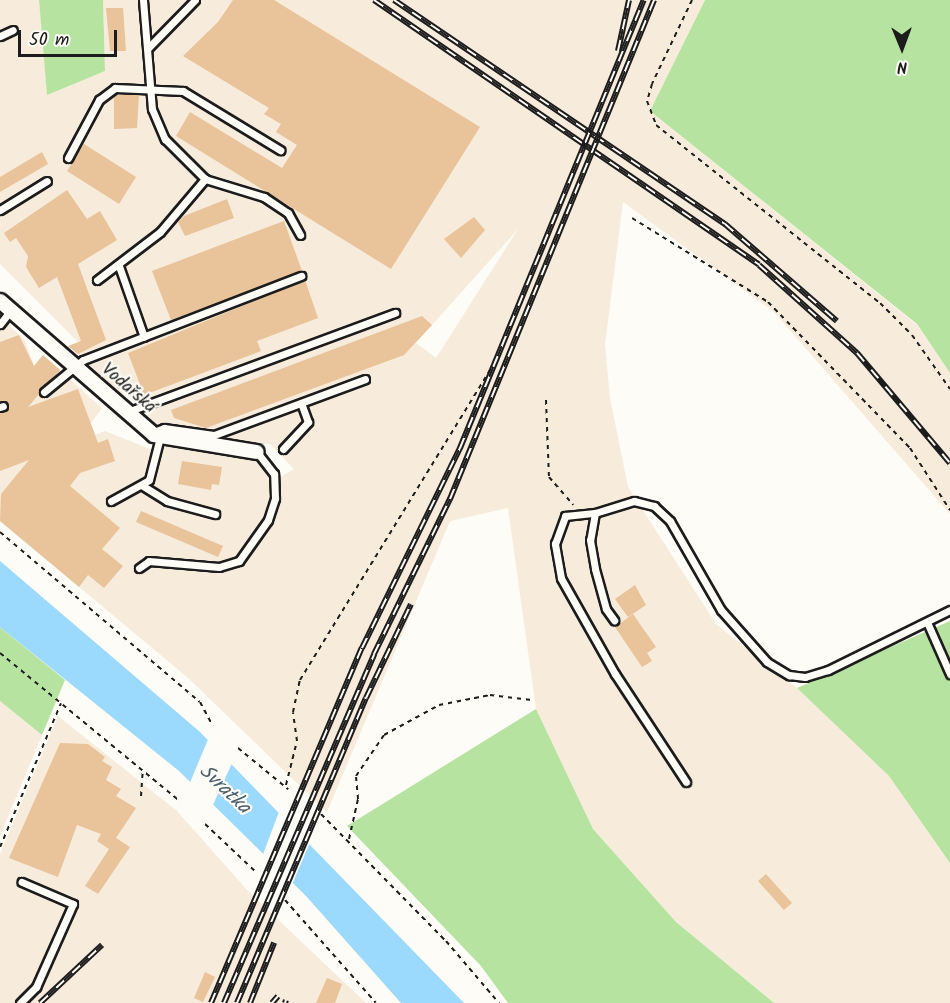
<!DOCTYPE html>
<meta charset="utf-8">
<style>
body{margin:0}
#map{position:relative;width:950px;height:1003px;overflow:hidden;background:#fdfcf7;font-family:Kalam,sans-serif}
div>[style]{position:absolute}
.built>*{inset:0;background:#f7ebdb}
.green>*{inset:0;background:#b7e3a0}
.water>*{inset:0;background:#9bdafc}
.pier>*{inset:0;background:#fdfcf7}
.building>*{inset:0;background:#e9c399}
.path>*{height:2px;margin-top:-1px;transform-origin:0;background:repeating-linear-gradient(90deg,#1c1c1c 0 4.5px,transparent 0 9px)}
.roads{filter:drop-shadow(2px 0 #1c1c1c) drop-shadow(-2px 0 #1c1c1c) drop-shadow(0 2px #1c1c1c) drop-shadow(0 -2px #1c1c1c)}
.service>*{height:7px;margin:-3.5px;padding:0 3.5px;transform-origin:3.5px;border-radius:3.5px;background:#fdfcf7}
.minor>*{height:14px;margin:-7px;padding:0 7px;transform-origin:7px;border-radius:7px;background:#fdfcf7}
.rail>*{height:6px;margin-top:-3px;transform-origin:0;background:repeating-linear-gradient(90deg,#fdfcf7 0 11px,#1c1c1c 0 22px);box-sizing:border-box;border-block:2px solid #1c1c1c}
span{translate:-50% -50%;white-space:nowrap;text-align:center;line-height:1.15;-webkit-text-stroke:4.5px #fdfcf7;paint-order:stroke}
.street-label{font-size:18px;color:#1c1c1c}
.water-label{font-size:20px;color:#485e6a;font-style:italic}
.north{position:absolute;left:872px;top:18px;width:60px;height:60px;-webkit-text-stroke:4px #fdfcf7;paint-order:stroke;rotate:179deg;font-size:16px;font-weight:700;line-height:24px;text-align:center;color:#1c1c1c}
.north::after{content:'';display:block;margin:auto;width:21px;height:27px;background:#1c1c1c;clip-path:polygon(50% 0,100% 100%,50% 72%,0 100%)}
.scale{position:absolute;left:18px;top:30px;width:99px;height:27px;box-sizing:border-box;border:3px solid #1c1c1c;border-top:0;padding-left:8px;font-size:18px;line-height:21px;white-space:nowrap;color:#1c1c1c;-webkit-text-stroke:4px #fdfcf7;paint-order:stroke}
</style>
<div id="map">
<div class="built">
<div style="clip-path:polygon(evenodd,0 0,39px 0,47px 94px,105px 71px,103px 0,705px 0,650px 111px,917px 325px,950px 373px,950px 514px,774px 312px,623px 202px,605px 345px,610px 398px,628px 487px,716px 624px,797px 688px,889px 776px,950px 863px,950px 1003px,774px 1003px,676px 922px,593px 829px,536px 709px,508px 508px,450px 521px,327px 812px,187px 677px,0 521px,0 317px,24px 339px,34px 366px,43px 355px,102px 408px,91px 423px,95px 435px,105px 431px,150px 449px,167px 444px,251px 455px,264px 465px,271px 483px,294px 469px,270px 444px,210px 443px,164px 432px,126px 393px,120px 394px,72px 349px,78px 342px,0 264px,0 0,518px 229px,436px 358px,416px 343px,432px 325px,518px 229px)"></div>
<div style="clip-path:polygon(0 701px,42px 735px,0 836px)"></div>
<div style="clip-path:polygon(58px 716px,177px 811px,248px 891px,366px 1003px,0 1003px,0 854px)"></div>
</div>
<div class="green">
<div style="clip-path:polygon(39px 0,103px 0,105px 71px,47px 95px)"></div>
<div style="clip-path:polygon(705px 0,950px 0,950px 373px,917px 324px,650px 111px)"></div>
<div style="clip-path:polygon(950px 621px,950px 863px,889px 776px,797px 688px)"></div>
<div style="clip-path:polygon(0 627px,65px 680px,42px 735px,0 701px)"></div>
<div style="clip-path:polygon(536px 709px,593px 829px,676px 922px,774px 1003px,508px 1003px,481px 966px,347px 826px)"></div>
</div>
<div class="water">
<div style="clip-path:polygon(0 561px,200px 732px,464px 1003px,401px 1003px,306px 896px,179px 771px,0 627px)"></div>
</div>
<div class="pier">
<div style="clip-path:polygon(209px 737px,233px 761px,212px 807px,189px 785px)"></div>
<div style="clip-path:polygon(280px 809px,311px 840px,291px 887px,262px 857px)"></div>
</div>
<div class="building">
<div style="clip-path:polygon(233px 0,274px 0,480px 127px,391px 269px,176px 136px,190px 112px,282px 168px,297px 145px,276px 132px,281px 124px,264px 114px,269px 108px,183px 56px,218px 22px)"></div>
<div style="clip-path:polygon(106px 8px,123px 8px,126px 51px,110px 51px)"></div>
<div style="clip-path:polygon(114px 95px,139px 95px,137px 128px,114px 129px)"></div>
<div style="clip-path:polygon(84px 144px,136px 177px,119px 204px,67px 171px)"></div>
<div style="clip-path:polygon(42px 152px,48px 164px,0 192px,0 177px)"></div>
<div style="clip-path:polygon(67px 190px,87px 219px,100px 211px,117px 240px,78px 264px,106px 340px,78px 354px,68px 346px,81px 341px,57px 277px,39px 288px,26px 267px,28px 256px,16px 238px,10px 242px,4px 233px)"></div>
<div style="clip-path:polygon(227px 199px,234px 218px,185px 236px,178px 222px,184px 216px)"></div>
<div style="clip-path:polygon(474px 217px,485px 230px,461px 258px,444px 239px)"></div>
<div style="clip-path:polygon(284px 221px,302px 271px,171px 320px,152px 271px)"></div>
<div style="clip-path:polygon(305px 280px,318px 318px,257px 341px,261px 351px,144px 395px,128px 353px)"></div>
<div style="clip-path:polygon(422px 316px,432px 325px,404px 355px,206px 428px,174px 418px,171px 410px)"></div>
<div style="clip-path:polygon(19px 335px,34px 366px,43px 355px,60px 370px,28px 407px,78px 389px,98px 443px,108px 439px,115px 461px,80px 473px,70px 486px,120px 528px,102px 549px,123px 566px,104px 588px,88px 575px,79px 587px,0 521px,1px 494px,29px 460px,0 471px,0 413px,9px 407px,0 401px,0 342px)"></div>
<div style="clip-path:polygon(182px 461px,222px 467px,219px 485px,212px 484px,211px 490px,178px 484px)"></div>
<div style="clip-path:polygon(141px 511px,223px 546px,218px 557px,136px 522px)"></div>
<div style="clip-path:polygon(635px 585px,646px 605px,628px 617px,615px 599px)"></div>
<div style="clip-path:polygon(633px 614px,656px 647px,647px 653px,652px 661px,642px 667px,615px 627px)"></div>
<div style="clip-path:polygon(60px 743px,88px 744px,105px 757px,102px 761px,112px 767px,106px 780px,121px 789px,116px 796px,136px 808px,116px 838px,130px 847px,98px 894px,85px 886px,109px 849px,97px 841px,101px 834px,77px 825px,58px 877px,9px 858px)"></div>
<div style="clip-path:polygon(766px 874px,792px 903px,784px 910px,758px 881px)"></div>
<div style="clip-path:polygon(205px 972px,215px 977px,203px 1002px,194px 998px)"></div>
<div style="clip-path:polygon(327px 978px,342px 984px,335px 1003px,316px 1003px)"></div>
</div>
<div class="path">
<div style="left:692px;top:0;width:93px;rotate:115.5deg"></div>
<div style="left:652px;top:84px;width:18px;rotate:106deg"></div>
<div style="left:647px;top:101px;width:26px;rotate:69deg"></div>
<div style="left:656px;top:125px;width:286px;rotate:38.5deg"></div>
<div style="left:880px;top:303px;width:45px;rotate:45deg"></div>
<div style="left:912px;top:335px;width:66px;rotate:54.9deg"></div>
<div style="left:632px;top:218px;width:160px;rotate:31.7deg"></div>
<div style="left:768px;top:302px;width:204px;rotate:45.8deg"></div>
<div style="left:910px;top:448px;width:74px;rotate:57.2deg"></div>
<div style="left:546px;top:400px;width:77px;rotate:87.8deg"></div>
<div style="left:549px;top:477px;width:37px;rotate:49deg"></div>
<div style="left:0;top:532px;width:262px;rotate:40.4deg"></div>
<div style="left:200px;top:702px;width:27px;rotate:62deg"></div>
<div style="left:0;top:653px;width:234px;rotate:39.5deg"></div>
<div style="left:238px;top:748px;width:65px;rotate:39.4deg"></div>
<div style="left:286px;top:785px;width:45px;rotate:-76deg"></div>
<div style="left:297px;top:741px;width:29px;rotate:-98deg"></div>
<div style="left:293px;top:712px;width:33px;rotate:-78deg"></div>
<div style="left:300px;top:680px;width:366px;rotate:-58.5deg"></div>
<div style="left:141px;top:796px;width:27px;rotate:-86deg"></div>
<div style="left:321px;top:814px;width:178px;rotate:45.5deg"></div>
<div style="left:446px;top:941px;width:82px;rotate:49.5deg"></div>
<div style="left:205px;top:824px;width:70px;rotate:43.3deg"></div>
<div style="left:349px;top:839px;width:41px;rotate:-77.3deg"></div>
<div style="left:358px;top:799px;width:23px;rotate:-95deg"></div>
<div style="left:356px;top:776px;width:50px;rotate:-55.7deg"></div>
<div style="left:384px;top:735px;width:63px;rotate:-28.6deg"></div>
<div style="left:439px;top:705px;width:52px;rotate:-11.1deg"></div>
<div style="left:490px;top:695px;width:42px;rotate:6.8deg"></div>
<div style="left:0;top:847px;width:156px;rotate:-67deg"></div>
<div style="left:285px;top:900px;width:137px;rotate:48.5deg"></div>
</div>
<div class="roads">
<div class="service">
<div style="left:143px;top:0;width:109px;rotate:85.3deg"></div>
<div style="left:152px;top:109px;width:33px;rotate:67deg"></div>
<div style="left:165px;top:139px;width:57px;rotate:45deg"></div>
<div style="left:205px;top:179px;width:62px;rotate:17deg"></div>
<div style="left:264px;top:197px;width:29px;rotate:34deg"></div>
<div style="left:288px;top:213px;width:25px;rotate:61deg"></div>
<div style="left:0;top:36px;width:14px;rotate:-25deg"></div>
<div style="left:148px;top:48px;width:67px;rotate:-45.6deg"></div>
<div style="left:68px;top:158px;width:66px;rotate:-61.9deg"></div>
<div style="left:99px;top:100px;width:20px;rotate:-37deg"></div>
<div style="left:115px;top:88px;width:68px;rotate:2.5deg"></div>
<div style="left:183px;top:91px;width:114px;rotate:31.3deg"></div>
<div style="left:0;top:210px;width:55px;rotate:-31.7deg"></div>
<div style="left:119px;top:266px;width:75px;rotate:70.6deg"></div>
<div style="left:97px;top:280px;width:79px;rotate:-37.3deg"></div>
<div style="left:160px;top:232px;width:70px;rotate:-49.7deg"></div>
<div style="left:0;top:324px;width:18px;rotate:-52deg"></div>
<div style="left:44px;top:392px;width:50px;rotate:-39.4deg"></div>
<div style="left:83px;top:360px;width:234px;rotate:-21.1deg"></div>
<div style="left:0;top:407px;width:3px;rotate:-18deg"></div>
<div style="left:127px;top:412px;width:286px;rotate:-20.3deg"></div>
<div style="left:151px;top:433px;width:14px;rotate:-21deg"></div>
<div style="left:164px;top:428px;width:50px;rotate:8deg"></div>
<div style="left:214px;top:435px;width:161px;rotate:-20.3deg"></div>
<div style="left:283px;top:449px;width:37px;rotate:-47deg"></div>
<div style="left:308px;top:422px;width:20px;rotate:-110deg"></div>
<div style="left:143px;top:486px;width:28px;rotate:32deg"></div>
<div style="left:167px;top:501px;width:50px;rotate:15.2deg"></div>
<div style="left:111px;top:501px;width:43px;rotate:-28.9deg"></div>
<div style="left:149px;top:480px;width:44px;rotate:-75.7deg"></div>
<div style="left:595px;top:513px;width:27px;rotate:100deg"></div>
<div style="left:590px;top:540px;width:29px;rotate:80deg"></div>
<div style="left:595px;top:569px;width:41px;rotate:74.6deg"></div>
<div style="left:606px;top:609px;width:14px;rotate:54deg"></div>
<div style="left:139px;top:568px;width:12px;rotate:-35deg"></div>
<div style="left:149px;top:561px;width:70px;rotate:4.9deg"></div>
<div style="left:219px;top:567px;width:21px;rotate:-17deg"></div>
<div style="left:239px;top:561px;width:50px;rotate:-54.7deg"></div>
<div style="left:268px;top:520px;width:23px;rotate:-72deg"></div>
<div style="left:275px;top:498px;width:24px;rotate:-92deg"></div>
<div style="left:274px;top:474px;width:28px;rotate:-128deg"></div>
<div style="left:927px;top:622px;width:57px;rotate:66.1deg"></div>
<div style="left:686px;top:782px;width:129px;rotate:-123.3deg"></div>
<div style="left:615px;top:674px;width:110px;rotate:-119.4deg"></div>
<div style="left:561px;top:578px;width:35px;rotate:-100deg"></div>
<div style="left:555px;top:544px;width:30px;rotate:-70deg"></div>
<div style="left:565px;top:516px;width:30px;rotate:-6deg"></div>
<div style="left:595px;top:513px;width:41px;rotate:-17.1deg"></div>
<div style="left:634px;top:501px;width:21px;rotate:14deg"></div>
<div style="left:654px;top:506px;width:22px;rotate:43deg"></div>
<div style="left:670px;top:521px;width:103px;rotate:60.2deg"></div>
<div style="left:721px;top:610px;width:69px;rotate:48.5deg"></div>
<div style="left:767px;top:662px;width:26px;rotate:31deg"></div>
<div style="left:789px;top:675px;width:16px;rotate:7deg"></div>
<div style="left:805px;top:677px;width:24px;rotate:-17deg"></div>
<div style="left:828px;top:670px;width:136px;rotate:-26.2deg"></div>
<div style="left:20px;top:1003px;width:23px;rotate:-45deg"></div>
<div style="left:36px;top:987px;width:91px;rotate:-66deg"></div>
<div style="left:73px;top:904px;width:56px;rotate:-156.7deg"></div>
</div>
<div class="minor">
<div style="left:0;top:301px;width:204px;rotate:41deg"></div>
<div style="left:154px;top:435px;width:104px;rotate:9.4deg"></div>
</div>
</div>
<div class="rail">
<div style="left:374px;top:0;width:467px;rotate:34.5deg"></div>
<div style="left:759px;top:265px;width:132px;rotate:41.9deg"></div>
<div style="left:857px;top:353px;width:144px;rotate:49.8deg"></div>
<div style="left:394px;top:0;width:400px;rotate:34.1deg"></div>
<div style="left:725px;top:224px;width:148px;rotate:40.9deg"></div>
<div style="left:618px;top:51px;width:52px;rotate:-77.8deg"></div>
<div style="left:40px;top:1003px;width:85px;rotate:-43.1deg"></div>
<div style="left:211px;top:1003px;width:386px;rotate:-67deg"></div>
<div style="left:362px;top:648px;width:223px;rotate:-63.9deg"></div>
<div style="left:460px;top:448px;width:484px;rotate:-67.7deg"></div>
<div style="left:224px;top:1003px;width:380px;rotate:-66.7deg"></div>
<div style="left:374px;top:654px;width:173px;rotate:-63.9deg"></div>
<div style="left:450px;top:499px;width:539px;rotate:-67.76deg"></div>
<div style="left:237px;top:1003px;width:331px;rotate:-67.1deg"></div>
<div style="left:366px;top:698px;width:104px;rotate:-64.4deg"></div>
<div style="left:250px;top:1003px;width:65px;rotate:-68.2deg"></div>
<div style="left:272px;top:1003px;width:9px;rotate:-49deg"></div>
<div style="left:285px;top:1003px;width:3px;rotate:-72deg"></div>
</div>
<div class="street-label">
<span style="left:128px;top:389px;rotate:41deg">Vodařská</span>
</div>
<div class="water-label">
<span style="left:224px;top:790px;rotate:43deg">Svratka</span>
</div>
<div class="north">N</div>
<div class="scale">50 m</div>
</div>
